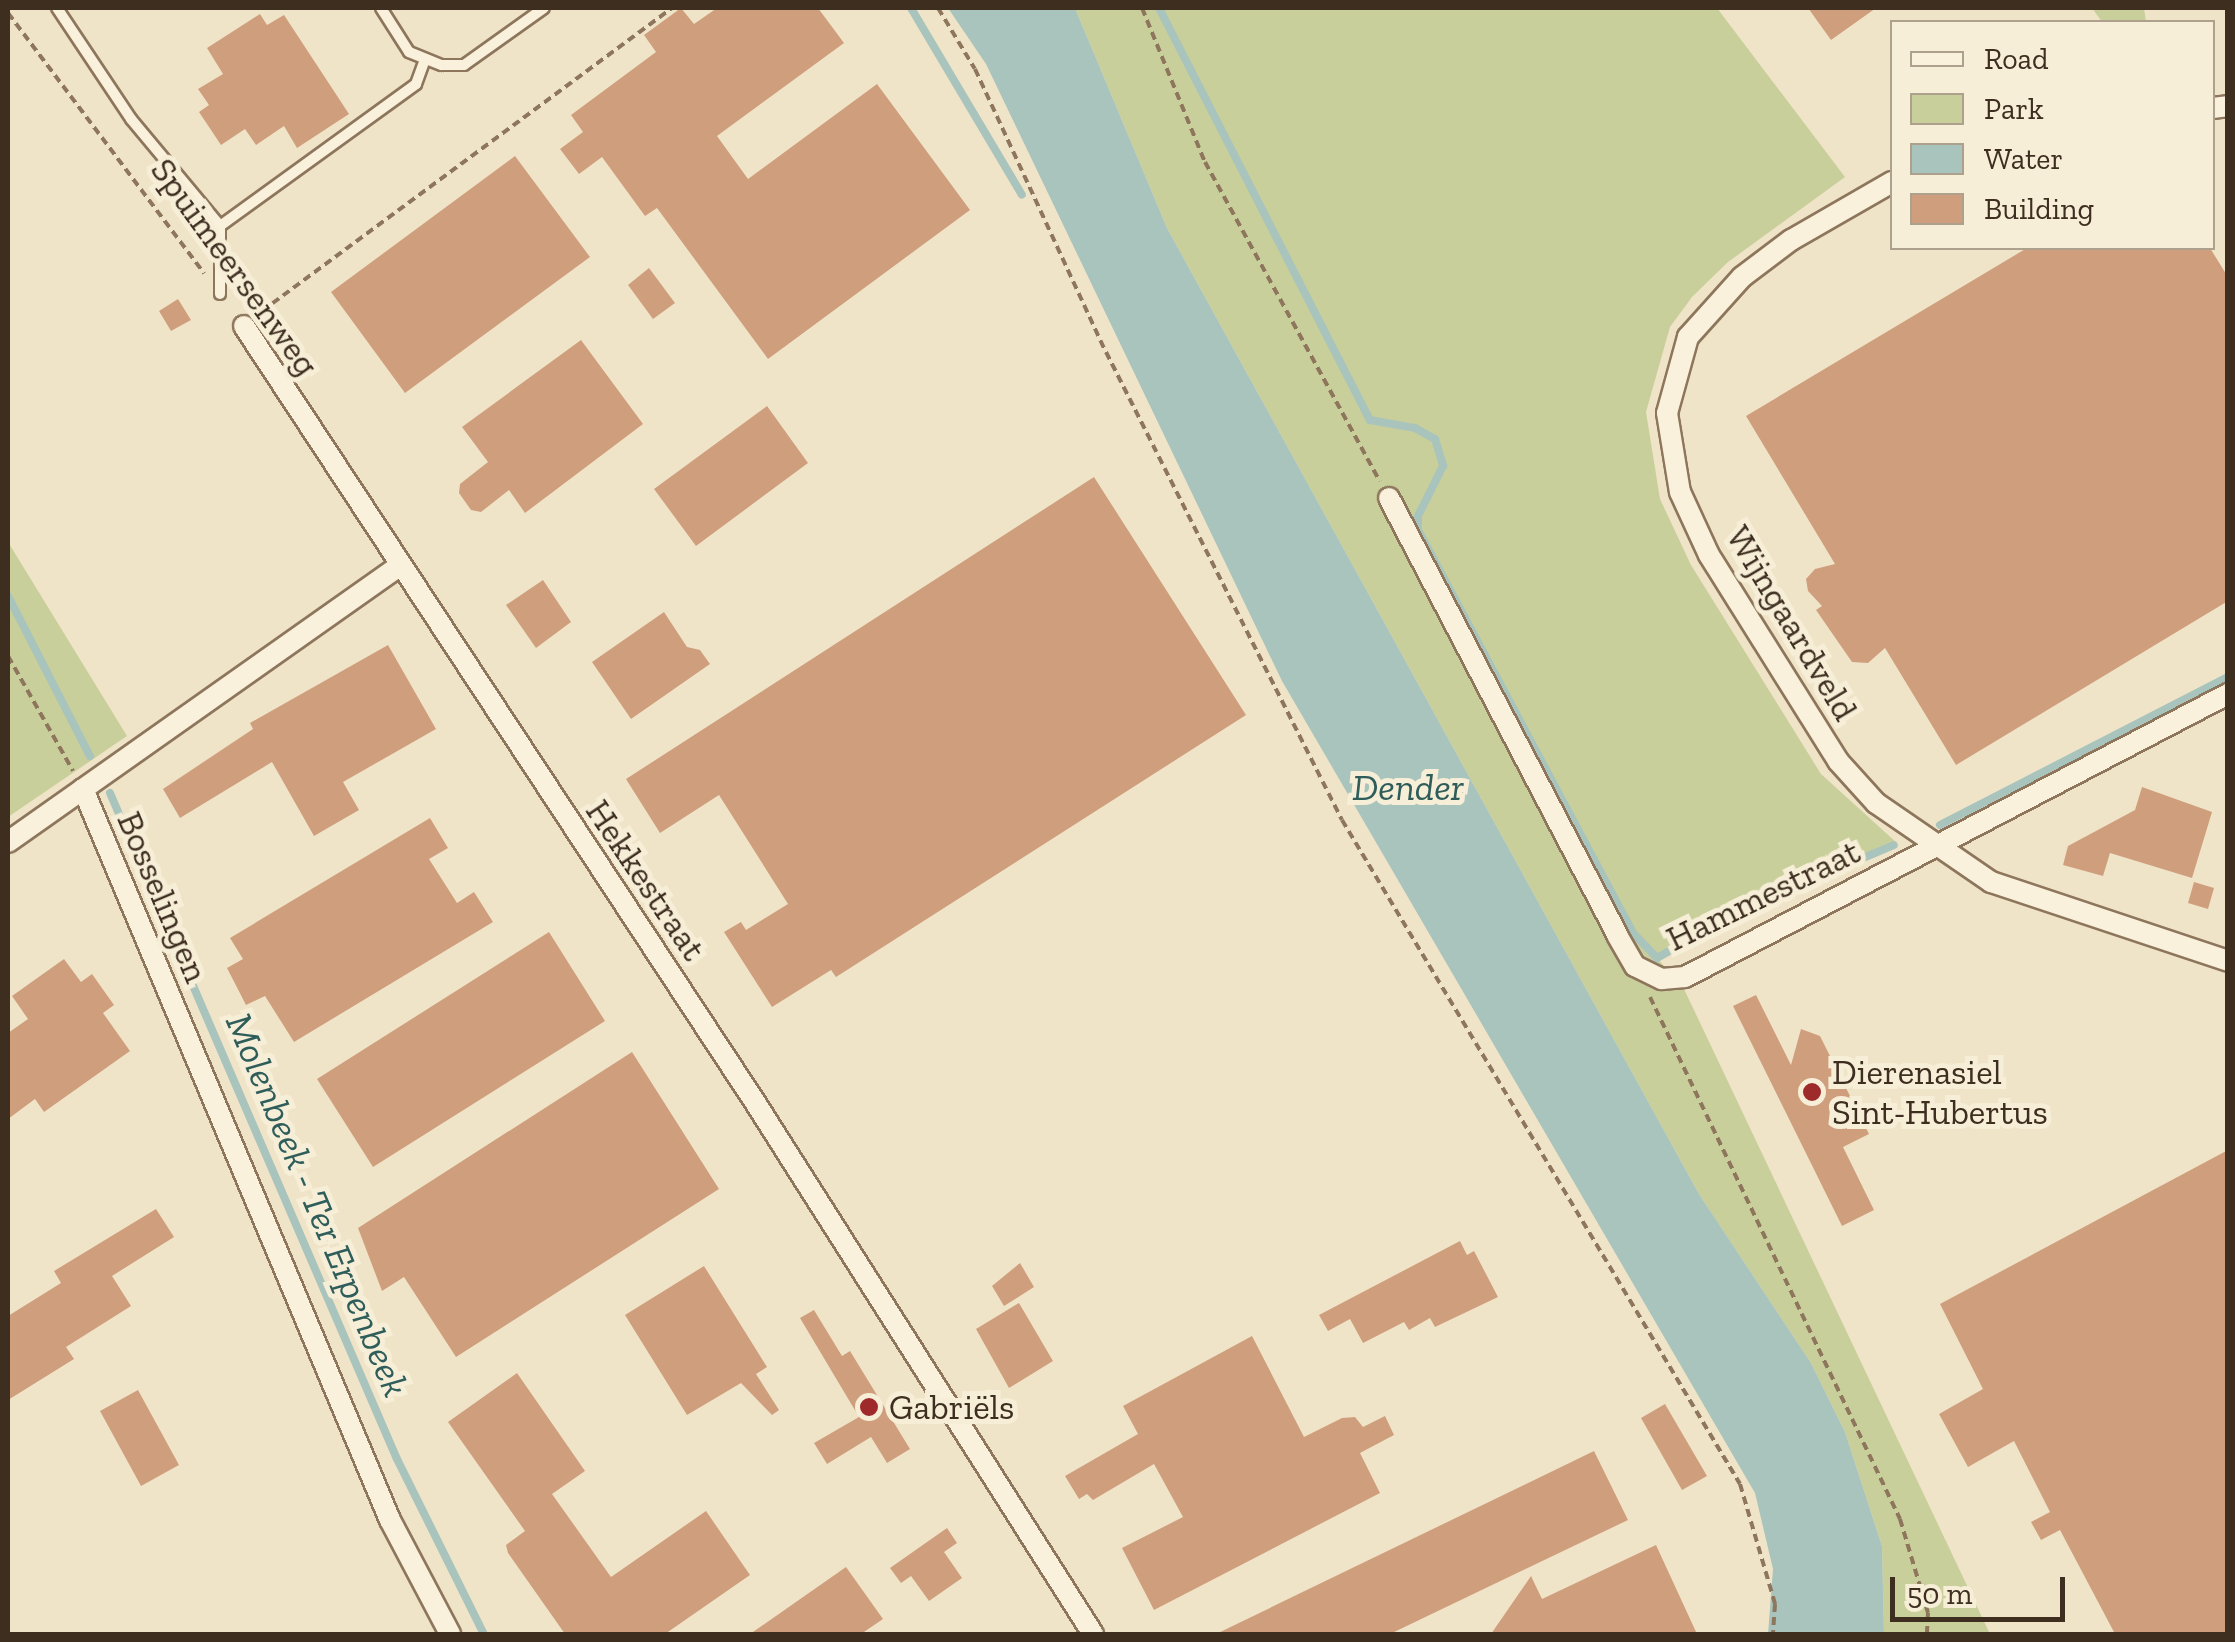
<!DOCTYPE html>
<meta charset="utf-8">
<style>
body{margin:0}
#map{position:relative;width:2235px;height:1642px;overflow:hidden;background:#f0e4c8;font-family:"Zilla Slab",serif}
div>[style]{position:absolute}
.green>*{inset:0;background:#c9cf9b}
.water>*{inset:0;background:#a9c4bc}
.stream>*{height:8px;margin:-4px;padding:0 4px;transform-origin:4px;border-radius:4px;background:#a9c4bc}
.building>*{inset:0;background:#cf9f7d}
.path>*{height:4px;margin-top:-2px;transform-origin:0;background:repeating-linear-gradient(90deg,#8d765c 0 8px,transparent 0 13px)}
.roads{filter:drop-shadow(2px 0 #8d765c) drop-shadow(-2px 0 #8d765c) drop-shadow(0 2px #8d765c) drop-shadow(0 -2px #8d765c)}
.lane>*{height:10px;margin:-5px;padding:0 5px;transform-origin:5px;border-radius:5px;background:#faf1dc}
.street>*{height:20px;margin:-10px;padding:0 10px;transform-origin:10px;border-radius:10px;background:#faf1dc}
.dots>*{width:28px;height:28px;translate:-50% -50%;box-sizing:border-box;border:5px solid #f7eed8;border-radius:50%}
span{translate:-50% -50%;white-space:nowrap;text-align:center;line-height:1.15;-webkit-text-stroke:10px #f7eed8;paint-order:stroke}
.street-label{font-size:35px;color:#3d2e20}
.poi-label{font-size:35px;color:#3d2e20}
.left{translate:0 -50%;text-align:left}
.water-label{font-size:38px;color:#2f5d5a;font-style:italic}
.frame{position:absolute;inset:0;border:10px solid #3d2e20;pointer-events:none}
.legend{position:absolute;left:1890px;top:20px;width:325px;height:230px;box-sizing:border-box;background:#f7eed8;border:2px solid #ada18e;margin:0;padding:12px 18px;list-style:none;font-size:30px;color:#3d2e20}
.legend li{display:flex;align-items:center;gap:20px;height:50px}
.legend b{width:50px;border:2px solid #ada18e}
.scale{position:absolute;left:1890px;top:1577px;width:175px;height:45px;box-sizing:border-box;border:5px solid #3d2e20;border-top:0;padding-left:12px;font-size:30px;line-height:35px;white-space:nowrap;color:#3d2e20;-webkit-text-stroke:8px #f7eed8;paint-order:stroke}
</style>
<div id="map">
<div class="green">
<div style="clip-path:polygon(1075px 8px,1717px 8px,1845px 177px,1728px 262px,1692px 297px,1670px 327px,1646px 412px,1660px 499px,1691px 565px,1821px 774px,1897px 843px,1749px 906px,1657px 958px,1684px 989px,1990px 1634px,1884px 1634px,1882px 1546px,1845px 1432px,1811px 1363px,1699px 1194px,1167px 228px)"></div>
<div style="clip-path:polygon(2092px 8px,2144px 8px,2146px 22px,2102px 22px)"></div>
<div style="clip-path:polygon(8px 542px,127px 736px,8px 817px)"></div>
</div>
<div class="water">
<div style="clip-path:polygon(948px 8px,1075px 8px,1167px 228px,1699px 1194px,1811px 1363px,1845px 1432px,1882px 1546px,1884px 1634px,1768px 1634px,1773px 1569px,1755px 1493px,1282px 681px,986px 64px)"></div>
</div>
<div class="stream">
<div style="left:911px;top:8px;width:217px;rotate:59.3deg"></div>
<div style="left:1159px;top:8px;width:463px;rotate:62.9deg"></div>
<div style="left:1370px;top:420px;width:46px;rotate:10.1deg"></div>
<div style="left:1415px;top:428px;width:23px;rotate:29deg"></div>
<div style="left:1435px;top:439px;width:28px;rotate:73deg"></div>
<div style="left:1443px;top:466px;width:56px;rotate:116.6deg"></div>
<div style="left:1418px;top:516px;width:14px;rotate:90deg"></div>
<div style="left:1418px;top:530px;width:457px;rotate:61.9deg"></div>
<div style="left:1633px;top:933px;width:35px;rotate:46deg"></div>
<div style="left:1657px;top:958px;width:106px;rotate:-29.5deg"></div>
<div style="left:1749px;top:906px;width:157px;rotate:-22.8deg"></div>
<div style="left:8px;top:596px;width:180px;rotate:62.9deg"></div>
<div style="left:110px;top:793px;width:725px;rotate:66.69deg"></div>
<div style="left:397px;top:1459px;width:195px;rotate:63.6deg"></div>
<div style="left:1940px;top:825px;width:324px;rotate:-27.2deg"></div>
</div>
<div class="building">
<div style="clip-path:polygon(681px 8px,694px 24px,717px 8px,818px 8px,844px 43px,717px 136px,748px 179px,877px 84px,970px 210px,768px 359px,657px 208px,645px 216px,602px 157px,579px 174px,560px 149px,583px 132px,571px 115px,656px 52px,644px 35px)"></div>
<div style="clip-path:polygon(1808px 8px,1876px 8px,1831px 40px)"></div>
<div style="clip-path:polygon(260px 14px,267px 25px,284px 15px,349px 114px,297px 148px,284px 126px,256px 145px,245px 129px,221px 145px,199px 112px,209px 105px,198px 89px,223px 74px,207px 48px)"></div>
<div style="clip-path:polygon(515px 156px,590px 257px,405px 393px,331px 292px)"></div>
<div style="clip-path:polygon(2027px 248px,2210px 248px,2228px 277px,2228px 601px,1956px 765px,1885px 648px,1868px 663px,1852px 662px,1816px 610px,1822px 606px,1808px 591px,1806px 579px,1815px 569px,1835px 564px,1746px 416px)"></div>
<div style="clip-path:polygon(649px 268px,675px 303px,653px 319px,628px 285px)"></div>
<div style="clip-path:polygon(178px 299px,191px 320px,171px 331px,159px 311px)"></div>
<div style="clip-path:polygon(581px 340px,643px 424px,525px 513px,509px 490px,481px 512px,471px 510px,459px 493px,460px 484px,488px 462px,462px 427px)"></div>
<div style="clip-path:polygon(767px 406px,808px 463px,696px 546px,654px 489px)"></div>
<div style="clip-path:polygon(1094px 477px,1246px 715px,836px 977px,831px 970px,772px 1007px,724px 932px,741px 922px,746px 930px,788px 904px,719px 795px,660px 833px,626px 779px)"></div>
<div style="clip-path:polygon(543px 580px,571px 622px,536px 648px,506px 605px)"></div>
<div style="clip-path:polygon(664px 612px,687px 647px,700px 650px,710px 664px,631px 719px,592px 662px)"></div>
<div style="clip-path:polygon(388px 645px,436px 729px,343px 782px,359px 810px,314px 836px,272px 762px,180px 818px,163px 789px,253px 729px,250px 723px)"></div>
<div style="clip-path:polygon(2142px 787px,2212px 812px,2192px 878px,2110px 853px,2103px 876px,2063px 865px,2068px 846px,2135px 810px)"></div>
<div style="clip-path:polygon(430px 818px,448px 848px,429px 859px,457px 903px,474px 892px,493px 922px,294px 1042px,265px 996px,246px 1005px,227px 968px,243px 959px,230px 938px)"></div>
<div style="clip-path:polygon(2194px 882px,2214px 888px,2208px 909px,2188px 903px)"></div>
<div style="clip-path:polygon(549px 932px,605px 1021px,373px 1167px,317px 1079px)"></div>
<div style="clip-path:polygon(64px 959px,81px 982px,92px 974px,114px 1005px,103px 1013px,130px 1051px,44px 1112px,35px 1099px,8px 1119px,8px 1033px,28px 1019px,12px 996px)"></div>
<div style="clip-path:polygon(1756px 995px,1791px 1065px,1801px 1029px,1820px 1036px,1869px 1134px,1843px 1147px,1874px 1210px,1842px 1226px,1733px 1006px)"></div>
<div style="clip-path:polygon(632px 1052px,719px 1189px,456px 1357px,404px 1277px,382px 1291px,358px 1228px)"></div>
<div style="clip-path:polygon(2228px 1150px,2228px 1634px,2115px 1634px,2060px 1530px,2041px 1540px,2031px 1522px,2050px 1512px,2014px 1441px,1968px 1467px,1939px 1414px,1983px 1389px,1940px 1304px)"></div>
<div style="clip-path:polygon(156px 1209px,174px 1237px,112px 1276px,131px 1306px,66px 1347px,74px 1359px,8px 1400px,8px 1316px,61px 1283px,54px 1271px)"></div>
<div style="clip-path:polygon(1460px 1241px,1467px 1255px,1474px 1251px,1498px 1297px,1435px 1327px,1430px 1318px,1409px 1330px,1404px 1322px,1363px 1343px,1350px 1319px,1328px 1331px,1319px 1315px)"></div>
<div style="clip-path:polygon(1020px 1263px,1034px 1287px,1004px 1306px,992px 1286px)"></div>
<div style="clip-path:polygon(704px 1266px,767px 1367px,756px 1374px,779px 1410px,772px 1415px,741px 1383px,687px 1415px,625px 1315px)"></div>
<div style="clip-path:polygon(1019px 1303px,1053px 1361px,1009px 1388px,976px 1329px)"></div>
<div style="clip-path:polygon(814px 1310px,842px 1356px,850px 1351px,910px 1449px,887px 1463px,871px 1437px,827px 1464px,814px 1443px,859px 1417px,800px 1318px)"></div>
<div style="clip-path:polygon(1252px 1336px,1304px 1437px,1342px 1418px,1355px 1417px,1363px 1427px,1385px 1416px,1394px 1435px,1360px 1453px,1380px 1493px,1154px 1610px,1122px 1548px,1183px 1517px,1154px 1464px,1093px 1500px,1087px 1494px,1079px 1499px,1065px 1476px,1138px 1434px,1123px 1406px)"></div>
<div style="clip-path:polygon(517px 1373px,585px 1471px,552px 1494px,611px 1577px,706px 1511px,750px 1575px,665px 1634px,565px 1634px,508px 1553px,506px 1545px,525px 1531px,448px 1422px)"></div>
<div style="clip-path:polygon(138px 1390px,179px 1465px,141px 1486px,100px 1411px)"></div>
<div style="clip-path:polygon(1665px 1404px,1707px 1476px,1682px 1490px,1641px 1418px)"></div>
<div style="clip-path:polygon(1594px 1451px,1628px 1520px,1390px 1634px,1216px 1634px)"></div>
<div style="clip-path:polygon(947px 1528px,957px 1543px,944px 1552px,962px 1578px,929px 1601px,911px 1576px,901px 1583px,890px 1568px)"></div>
<div style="clip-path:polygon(1656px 1545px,1697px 1634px,1491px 1634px,1531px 1576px,1542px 1599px)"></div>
<div style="clip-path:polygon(846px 1567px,883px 1619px,861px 1634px,750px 1634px)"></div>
</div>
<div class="path">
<div style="left:938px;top:8px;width:71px;rotate:58.8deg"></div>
<div style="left:975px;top:69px;width:312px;rotate:65.2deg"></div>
<div style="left:1106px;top:352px;width:524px;rotate:63.24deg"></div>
<div style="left:1342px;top:820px;width:774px;rotate:59.06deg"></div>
<div style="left:1740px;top:1484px;width:125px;rotate:73.7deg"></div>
<div style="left:1775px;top:1604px;width:30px;rotate:94deg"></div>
<div style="left:1142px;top:8px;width:166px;rotate:67.8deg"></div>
<div style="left:1205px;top:162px;width:364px;rotate:61.3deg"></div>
<div style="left:8px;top:13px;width:326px;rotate:53deg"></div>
<div style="left:262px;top:311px;width:510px;rotate:-36.47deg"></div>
<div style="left:8px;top:656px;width:132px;rotate:60.5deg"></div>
<div style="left:1650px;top:997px;width:579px;rotate:64.41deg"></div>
<div style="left:1900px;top:1519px;width:98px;rotate:73.4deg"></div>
<div style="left:1928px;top:1613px;width:21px;rotate:93deg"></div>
</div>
<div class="roads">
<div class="lane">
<div style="left:57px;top:8px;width:133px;rotate:56.3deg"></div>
<div style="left:131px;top:119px;width:139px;rotate:50.2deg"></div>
<div style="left:220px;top:226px;width:68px;rotate:90deg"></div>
<div style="left:381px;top:8px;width:52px;rotate:57.5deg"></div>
<div style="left:409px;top:52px;width:35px;rotate:22deg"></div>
<div style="left:442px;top:65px;width:22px"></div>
<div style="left:464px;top:65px;width:98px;rotate:-35.5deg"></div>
<div style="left:220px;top:226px;width:242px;rotate:-35.9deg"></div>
<div style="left:416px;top:84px;width:23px;rotate:-70deg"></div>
</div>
<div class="street">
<div style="left:2212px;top:108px;width:16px;rotate:-7deg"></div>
<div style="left:1892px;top:182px;width:116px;rotate:150.1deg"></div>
<div style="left:1791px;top:240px;width:61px;rotate:142.9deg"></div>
<div style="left:1742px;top:277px;width:81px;rotate:132deg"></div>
<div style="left:1688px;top:337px;width:79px;rotate:105.4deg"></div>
<div style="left:1667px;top:413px;width:80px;rotate:80.7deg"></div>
<div style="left:1680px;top:492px;width:69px;rotate:65.3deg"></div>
<div style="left:1709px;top:555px;width:243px;rotate:57.9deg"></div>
<div style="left:1838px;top:761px;width:57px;rotate:47.9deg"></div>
<div style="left:1876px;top:803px;width:140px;rotate:34.5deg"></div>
<div style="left:1991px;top:882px;width:250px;rotate:18.4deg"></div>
<div style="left:244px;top:326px;width:926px;rotate:56.64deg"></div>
<div style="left:753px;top:1099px;width:634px;rotate:57.56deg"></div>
<div style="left:1389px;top:498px;width:493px;rotate:62.4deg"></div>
<div style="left:1617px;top:935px;width:36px;rotate:60deg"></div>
<div style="left:1635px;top:966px;width:30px;rotate:26deg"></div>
<div style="left:1662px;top:979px;width:23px;rotate:-5deg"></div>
<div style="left:1685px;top:977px;width:612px;rotate:-27.53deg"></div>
<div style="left:83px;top:789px;width:793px;rotate:67.22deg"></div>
<div style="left:390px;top:1520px;width:129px;rotate:62.2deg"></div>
<div style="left:8px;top:842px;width:477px;rotate:-35.2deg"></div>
</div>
</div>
<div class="dots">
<div style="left:1812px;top:1092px;background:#9e2a2b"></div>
<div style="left:869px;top:1407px;background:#9e2a2b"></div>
</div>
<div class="street-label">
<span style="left:235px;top:267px;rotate:54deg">Spuimeersenweg</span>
<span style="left:1792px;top:623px;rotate:59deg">Wijngaardveld</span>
<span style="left:646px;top:880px;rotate:56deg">Hekkestraat</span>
<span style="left:1763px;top:895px;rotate:-26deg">Hammestraat</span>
<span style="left:163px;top:897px;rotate:67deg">Bosselingen</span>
</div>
<div class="poi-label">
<span class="left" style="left:1832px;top:1092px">Dierenasiel<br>Sint-Hubertus</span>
<span class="left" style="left:889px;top:1407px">Gabriëls</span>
</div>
<div class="water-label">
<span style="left:1408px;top:788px">Dender</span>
<span style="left:317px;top:1205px;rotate:67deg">Molenbeek - Ter Erpenbeek</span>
</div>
<div class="frame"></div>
<ul class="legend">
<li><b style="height:12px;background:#faf1dc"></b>Road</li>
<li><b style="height:28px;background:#c9cf9b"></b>Park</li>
<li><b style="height:28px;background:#a9c4bc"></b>Water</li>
<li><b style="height:28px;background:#cf9f7d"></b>Building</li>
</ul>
<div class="scale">50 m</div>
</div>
